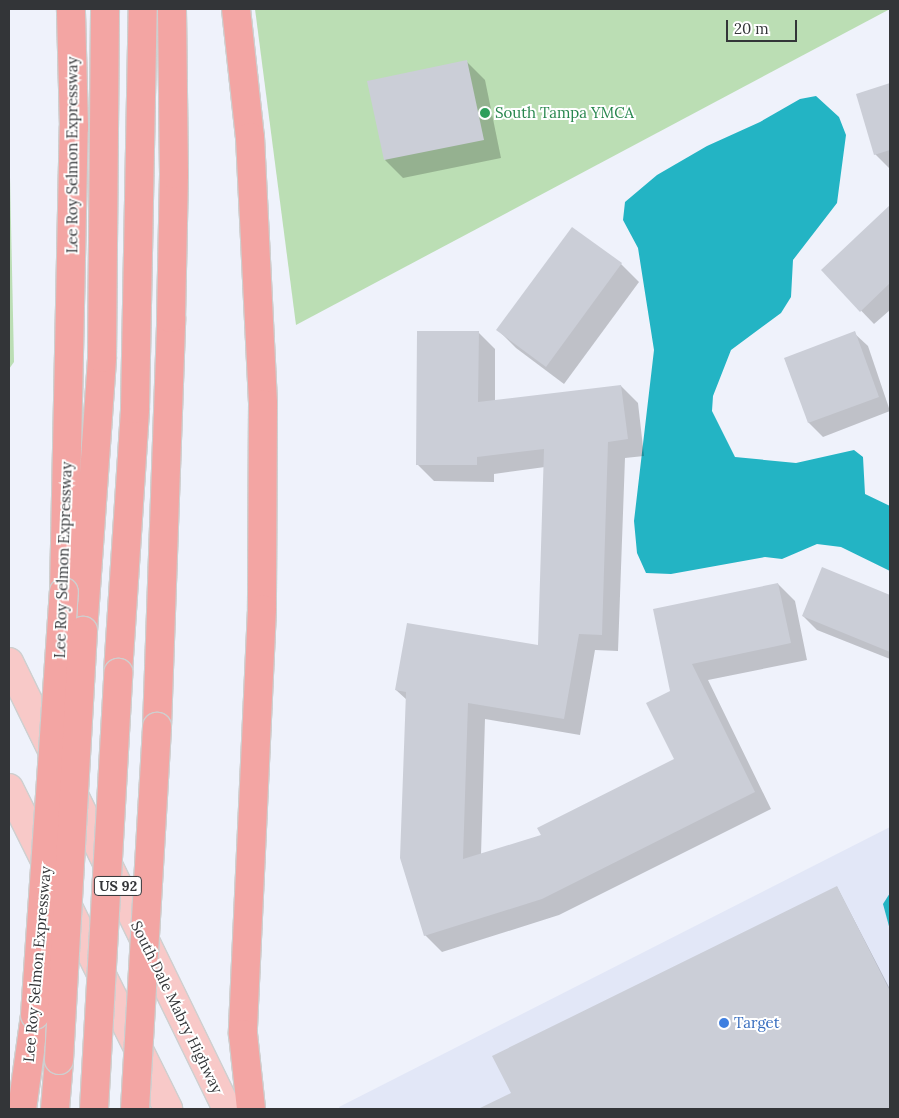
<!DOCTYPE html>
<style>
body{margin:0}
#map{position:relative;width:899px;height:1118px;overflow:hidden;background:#eff2fb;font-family:Lora,serif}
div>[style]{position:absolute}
.built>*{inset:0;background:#e2e7f7}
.green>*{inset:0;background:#bbdeb4}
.water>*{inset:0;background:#23b4c4}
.shadow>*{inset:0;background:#0003}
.building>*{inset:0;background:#cbced7}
.roads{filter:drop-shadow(1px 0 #cecfcf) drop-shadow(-1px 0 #cecfcf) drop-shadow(0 1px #cecfcf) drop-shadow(0 -1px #cecfcf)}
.primary>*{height:28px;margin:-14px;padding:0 14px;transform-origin:14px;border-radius:14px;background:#f8c9c8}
.highway>*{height:28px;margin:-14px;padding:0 14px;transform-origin:14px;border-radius:14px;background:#f3a5a3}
.bridges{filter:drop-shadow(1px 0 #cecfcf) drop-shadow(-1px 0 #cecfcf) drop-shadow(0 1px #cecfcf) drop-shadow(0 -1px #cecfcf)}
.highway-bridge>*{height:28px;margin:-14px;padding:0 14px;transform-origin:14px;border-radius:14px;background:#f3a5a3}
.dots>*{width:14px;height:14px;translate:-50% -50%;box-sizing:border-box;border:2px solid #fff;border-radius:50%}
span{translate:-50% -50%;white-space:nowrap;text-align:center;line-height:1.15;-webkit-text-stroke:4px #fff;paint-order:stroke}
.shield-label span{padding:1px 4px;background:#fff;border:1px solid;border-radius:4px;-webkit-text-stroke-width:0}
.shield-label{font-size:14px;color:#333538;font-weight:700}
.leisure-label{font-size:15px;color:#27864d}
.left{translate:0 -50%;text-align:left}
.street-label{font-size:15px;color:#333538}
.shop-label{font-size:15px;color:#366cbe}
.frame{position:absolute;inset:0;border:10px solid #333538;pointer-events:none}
.scale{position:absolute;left:726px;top:20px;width:71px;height:22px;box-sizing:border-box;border:2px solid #333538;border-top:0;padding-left:6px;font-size:15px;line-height:18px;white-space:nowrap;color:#333538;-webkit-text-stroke:4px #fff;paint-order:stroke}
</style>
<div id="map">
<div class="built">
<div style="clip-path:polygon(890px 827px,890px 1109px,340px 1109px,339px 1107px)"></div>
</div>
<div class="green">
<div style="clip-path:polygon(255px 9px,890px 9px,296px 325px)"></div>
<div style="clip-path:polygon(9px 130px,14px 362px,9px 369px)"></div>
</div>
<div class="water">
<div style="clip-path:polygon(816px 96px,839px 117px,846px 135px,837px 203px,793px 260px,791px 297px,781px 313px,731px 350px,713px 396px,712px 411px,735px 457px,796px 463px,854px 450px,863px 457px,865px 494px,890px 506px,890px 571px,841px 547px,817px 544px,782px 559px,765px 557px,671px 574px,646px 573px,637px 553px,634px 521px,654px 350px,638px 248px,623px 220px,625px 202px,657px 175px,707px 146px,760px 122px,800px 99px)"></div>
<div style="clip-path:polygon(890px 893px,890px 930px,883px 904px)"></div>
</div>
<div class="shadow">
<div style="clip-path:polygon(467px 62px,485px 80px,501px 158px,403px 178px,385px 160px)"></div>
<div style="clip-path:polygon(890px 85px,890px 169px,875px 154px,857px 95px)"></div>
<div style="clip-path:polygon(890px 207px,890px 310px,874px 324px,822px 270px)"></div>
<div style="clip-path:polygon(572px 229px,621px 264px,639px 282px,564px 384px,516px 348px,498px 330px)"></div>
<div style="clip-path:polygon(478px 332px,495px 349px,495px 401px,621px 386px,638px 403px,644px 456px,625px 458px,618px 651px,595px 650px,580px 735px,485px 719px,481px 855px,543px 835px,676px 760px,671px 692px,654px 610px,778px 584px,795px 601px,807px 660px,708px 680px,771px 809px,559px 915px,442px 952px,425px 935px,407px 700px,396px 690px,539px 647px,545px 467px,494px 474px,494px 482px,434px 481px,417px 464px)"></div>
<div style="clip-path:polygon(854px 333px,868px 346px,890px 411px,823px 437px,809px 423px,785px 359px)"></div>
<div style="clip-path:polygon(823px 569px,890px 596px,890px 659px,817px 630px,803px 616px)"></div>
<div style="clip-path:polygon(837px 887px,890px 989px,890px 1109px,481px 1109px,513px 1093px)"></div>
</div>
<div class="building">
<div style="clip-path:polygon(467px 60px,484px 140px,384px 160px,367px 81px)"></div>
<div style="clip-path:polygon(890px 83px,890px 150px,874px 155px,856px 94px)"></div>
<div style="clip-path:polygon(890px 205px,890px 283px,860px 312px,821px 270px)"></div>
<div style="clip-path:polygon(572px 227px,622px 263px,546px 367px,496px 330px)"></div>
<div style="clip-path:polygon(417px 331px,479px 331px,478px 402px,621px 385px,628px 439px,608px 442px,602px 635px,579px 634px,564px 719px,468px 703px,463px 859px,541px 835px,537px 828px,674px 759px,646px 703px,670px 691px,653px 609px,778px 583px,791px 643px,692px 664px,755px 792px,542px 899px,424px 936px,400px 858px,406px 692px,395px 690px,407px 623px,538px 645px,544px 449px,477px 457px,477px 465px,416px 465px)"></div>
<div style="clip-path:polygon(855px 331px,879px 397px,808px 423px,784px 358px)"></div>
<div style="clip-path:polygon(822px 567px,890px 595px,890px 652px,802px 616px)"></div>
<div style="clip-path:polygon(837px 886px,890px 991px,890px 1109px,478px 1109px,511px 1093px,492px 1056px)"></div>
</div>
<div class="roads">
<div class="primary">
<div style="left:9px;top:662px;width:497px;rotate:64deg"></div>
<div style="left:9px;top:788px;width:358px;rotate:63.6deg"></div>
</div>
<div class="highway">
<div style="left:236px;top:9px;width:129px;rotate:83.8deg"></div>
<div style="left:250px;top:137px;width:267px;rotate:87.2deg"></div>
<div style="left:263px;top:404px;width:205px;rotate:90.3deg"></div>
<div style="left:262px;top:609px;width:425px;rotate:92.6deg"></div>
<div style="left:243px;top:1034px;width:75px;rotate:83.9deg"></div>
<div style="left:64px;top:592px;width:465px;rotate:-88.8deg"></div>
<div style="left:74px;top:127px;width:118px;rotate:-91.5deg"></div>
<div style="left:83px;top:631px;width:274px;rotate:-86deg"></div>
<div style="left:102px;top:358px;width:349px;rotate:-89.5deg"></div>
<div style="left:118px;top:673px;width:265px;rotate:-86.3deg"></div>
<div style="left:135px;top:409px;width:400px;rotate:-88.9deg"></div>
<div style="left:157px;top:727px;width:409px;rotate:-88deg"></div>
<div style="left:171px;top:318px;width:144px;rotate:-88.8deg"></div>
<div style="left:174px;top:174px;width:165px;rotate:-90.7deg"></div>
<div style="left:22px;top:1109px;width:95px;rotate:-82.1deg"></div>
<div style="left:55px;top:1109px;width:49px;rotate:-85.3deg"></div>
</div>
</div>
<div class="bridges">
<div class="highway-bridge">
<div style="left:35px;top:1015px;width:424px;rotate:-86.1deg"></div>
<div style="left:59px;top:1060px;width:430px;rotate:-86.8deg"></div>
<div style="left:94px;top:1109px;width:437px;rotate:-86.8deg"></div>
<div style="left:135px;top:1109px;width:383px;rotate:-86.7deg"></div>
</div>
</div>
<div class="dots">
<div style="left:485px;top:113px;background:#2e9e5b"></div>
<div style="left:724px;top:1023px;background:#3f7fe0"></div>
</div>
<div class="shield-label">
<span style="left:118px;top:886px">US 92</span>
</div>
<div class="leisure-label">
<span class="left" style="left:495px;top:113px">South Tampa YMCA</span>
</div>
<div class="street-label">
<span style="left:72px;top:155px;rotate:-90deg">Lee Roy Selmon Expressway</span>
<span style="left:63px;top:560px;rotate:-88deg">Lee Roy Selmon Expressway</span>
<span style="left:37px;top:964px;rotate:-85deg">Lee Roy Selmon Expressway</span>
<span style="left:177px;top:1007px;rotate:64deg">South Dale Mabry Highway</span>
</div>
<div class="shop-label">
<span class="left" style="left:734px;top:1023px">Target</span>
</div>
<div class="frame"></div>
<div class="scale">20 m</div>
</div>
